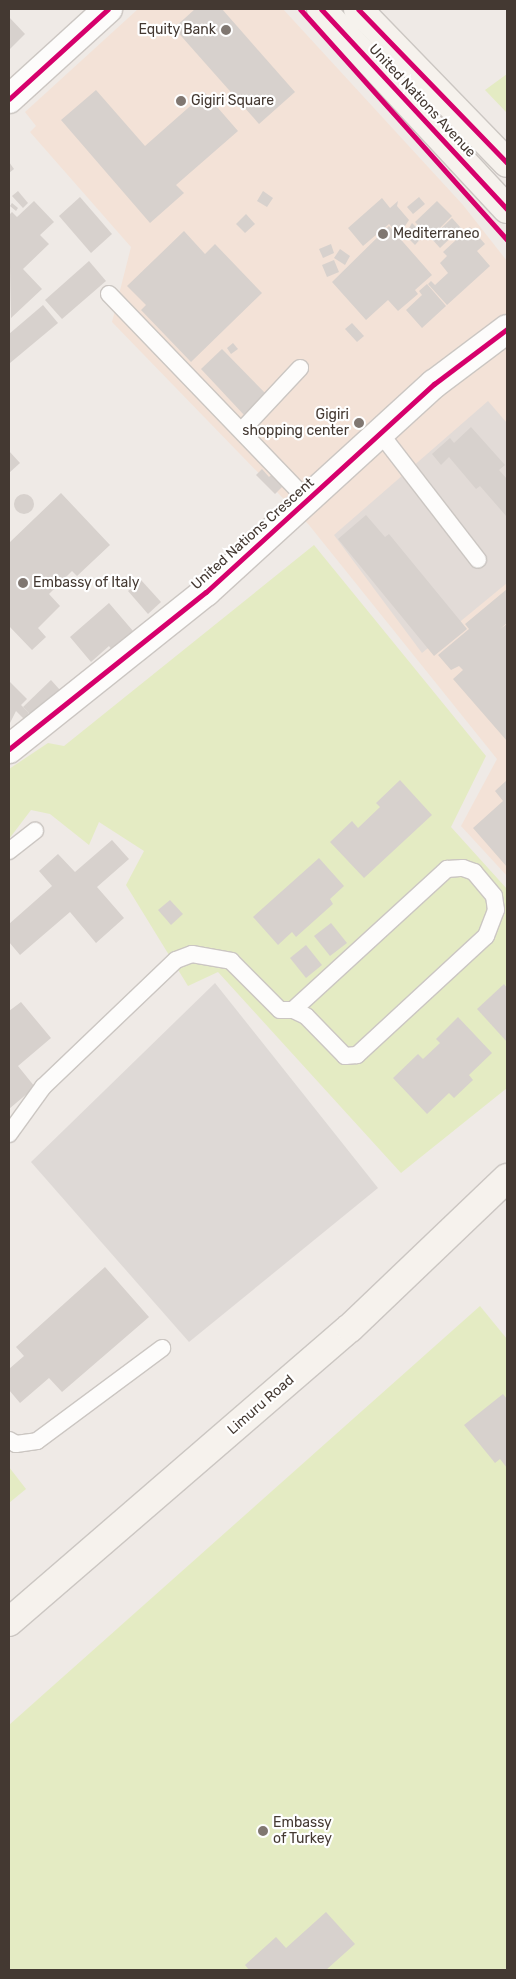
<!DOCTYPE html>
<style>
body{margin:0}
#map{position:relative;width:516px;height:1979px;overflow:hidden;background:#efeae6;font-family:Rubik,sans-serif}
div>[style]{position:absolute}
.commercial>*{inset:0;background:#f3e2d7}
.industrial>*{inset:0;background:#e2dbd7}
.green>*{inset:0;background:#e4ebc3}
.parking>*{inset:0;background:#ded9d6}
.building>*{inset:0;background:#d7d1cd}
.round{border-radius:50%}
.roads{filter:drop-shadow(1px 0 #cbc6c2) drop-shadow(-1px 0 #cbc6c2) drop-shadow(0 1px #cbc6c2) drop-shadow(0 -1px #cbc6c2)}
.lane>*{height:16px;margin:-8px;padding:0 8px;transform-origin:8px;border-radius:8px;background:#fdfcfb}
.street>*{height:28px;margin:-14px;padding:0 14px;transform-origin:14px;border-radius:14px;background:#fdfcfb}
.secondary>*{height:28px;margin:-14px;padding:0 14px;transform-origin:14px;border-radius:14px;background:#f6f2ed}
.cycleway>*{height:5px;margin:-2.5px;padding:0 2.5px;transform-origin:2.5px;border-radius:2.5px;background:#d6006c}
.dots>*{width:14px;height:14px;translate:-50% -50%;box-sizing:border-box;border:2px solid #fff;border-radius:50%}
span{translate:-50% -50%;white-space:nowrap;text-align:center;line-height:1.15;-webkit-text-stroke:4.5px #fff;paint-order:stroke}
.poi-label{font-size:14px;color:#443932}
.right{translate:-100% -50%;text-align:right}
.left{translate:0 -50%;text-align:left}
.street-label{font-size:14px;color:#443932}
.frame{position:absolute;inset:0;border:10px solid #443932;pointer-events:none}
</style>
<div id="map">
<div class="commercial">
<div style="clip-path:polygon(138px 9px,283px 9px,463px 205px,507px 261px,507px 876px,461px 826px,497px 759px,309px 525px,112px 322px,131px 247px,30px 132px,36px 126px,25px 112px)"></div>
</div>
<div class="industrial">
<div style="clip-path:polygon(488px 401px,507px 423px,507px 583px,422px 653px,334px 535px)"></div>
</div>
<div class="green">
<div style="clip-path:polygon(507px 74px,507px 113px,485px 90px)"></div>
<div style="clip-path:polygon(314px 545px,486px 756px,451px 827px,507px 889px,507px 1088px,401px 1173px,218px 972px,188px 986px,126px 885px,144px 851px,99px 822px,89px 845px,50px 814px,31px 810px,9px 839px,9px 769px,48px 743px,64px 746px)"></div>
<div style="clip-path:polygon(480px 1306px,507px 1339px,507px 1970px,9px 1970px,9px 1725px)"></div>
<div style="clip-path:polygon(9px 1467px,26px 1489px,9px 1503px)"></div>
</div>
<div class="parking">
<div style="clip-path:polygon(215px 983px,378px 1188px,189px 1342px,31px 1162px)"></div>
</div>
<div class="building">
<div style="clip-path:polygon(195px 9px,222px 9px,295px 92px,259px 124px,174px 28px)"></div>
<div style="clip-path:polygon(9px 17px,25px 34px,9px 50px)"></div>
<div style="clip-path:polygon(96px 90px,145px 146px,205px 93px,238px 131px,176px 185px,184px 193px,150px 223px,61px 120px)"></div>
<div style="clip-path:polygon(9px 162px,14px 169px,9px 173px)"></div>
<div style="clip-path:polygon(18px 191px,28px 203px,23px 208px,12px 196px)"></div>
<div style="clip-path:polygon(263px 191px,273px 198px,267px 207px,257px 201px)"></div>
<div style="clip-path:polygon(80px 197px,112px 234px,91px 253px,59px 216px)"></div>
<div style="clip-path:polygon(419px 197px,425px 204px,413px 214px,407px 207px)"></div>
<div style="clip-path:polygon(382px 198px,390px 208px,398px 201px,397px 206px,409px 220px,399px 235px,389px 224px,363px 246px,348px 228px)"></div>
<div style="clip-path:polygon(34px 201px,54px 222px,40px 235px,49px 244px,23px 269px,42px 289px,11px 318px,9px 215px,12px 212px,17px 217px)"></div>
<div style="clip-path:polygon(437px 201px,452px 216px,430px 238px,415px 222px)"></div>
<div style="clip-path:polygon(12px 203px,18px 208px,16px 211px,10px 206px)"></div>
<div style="clip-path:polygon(246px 214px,255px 224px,245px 233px,236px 224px)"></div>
<div style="clip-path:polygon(452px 218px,461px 228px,440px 248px,431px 238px)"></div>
<div style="clip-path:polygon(412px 223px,424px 235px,415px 245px,405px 235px)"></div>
<div style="clip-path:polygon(389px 226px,432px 275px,415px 290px,418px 294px,398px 311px,388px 300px,366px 320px,332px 282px)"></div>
<div style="clip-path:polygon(470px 227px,485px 244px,477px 251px,490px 266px,447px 305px,428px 284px,431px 281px,435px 285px,448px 273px,440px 263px,447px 256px,443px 252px)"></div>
<div style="clip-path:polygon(184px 231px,205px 254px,215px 244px,262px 293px,191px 362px,141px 310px,146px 305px,127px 286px)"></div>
<div style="clip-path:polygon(331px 244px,334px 253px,323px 258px,319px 249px)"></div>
<div style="clip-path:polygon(340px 249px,350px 256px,345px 265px,334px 258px)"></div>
<div style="clip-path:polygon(334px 260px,339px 272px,327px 277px,322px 265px)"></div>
<div style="clip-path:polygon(89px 261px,106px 281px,62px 319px,45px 300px)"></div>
<div style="clip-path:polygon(427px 284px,446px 306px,422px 328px,406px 310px,422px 295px,419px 291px)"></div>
<div style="clip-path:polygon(43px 305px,58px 323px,10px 363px,9px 334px)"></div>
<div style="clip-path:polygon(352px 323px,364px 336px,357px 342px,345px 329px)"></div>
<div style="clip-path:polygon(233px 343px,238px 349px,231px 354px,227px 348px)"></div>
<div style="clip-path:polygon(222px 349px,267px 395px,245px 416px,201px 369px)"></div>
<div style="clip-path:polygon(471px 427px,505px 465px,499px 470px,507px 479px,507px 517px,480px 486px,476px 489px,449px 457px,441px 465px,432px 454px,450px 438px,454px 443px)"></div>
<div style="clip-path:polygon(9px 451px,20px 463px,9px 473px)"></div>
<div style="clip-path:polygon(262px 469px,269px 477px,274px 472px,285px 484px,275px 494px,256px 475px)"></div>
<div style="clip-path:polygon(61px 493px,110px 545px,77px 576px,72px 571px,49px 594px,60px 606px,38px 628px,46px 637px,32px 650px,9px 626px,9px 543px)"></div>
<div class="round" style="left:14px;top:494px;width:20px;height:20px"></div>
<div style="clip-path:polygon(366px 515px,385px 537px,389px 534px,467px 629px,434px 656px,338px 539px)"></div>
<div style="clip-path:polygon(141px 580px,161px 602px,148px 614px,128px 591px)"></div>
<div style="clip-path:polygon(507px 589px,507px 623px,500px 629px,507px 624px,507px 741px,453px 679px,463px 670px,459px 666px,451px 670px,438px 655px,469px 629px,465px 624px)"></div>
<div style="clip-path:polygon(109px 603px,133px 631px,127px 636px,131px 640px,115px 654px,109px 646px,91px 662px,70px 637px)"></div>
<div style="clip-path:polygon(51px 680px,60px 690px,33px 717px,23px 707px)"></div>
<div style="clip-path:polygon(10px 682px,27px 699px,21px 705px,29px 713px,24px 719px,16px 711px,9px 725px)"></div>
<div style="clip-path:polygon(400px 780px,432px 815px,364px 878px,330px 842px,352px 821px,358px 828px,380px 807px,376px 803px)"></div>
<div style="clip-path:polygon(507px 780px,507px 867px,473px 828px,503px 801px,495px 791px)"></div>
<div style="clip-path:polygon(112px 840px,129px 859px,97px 887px,124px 918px,96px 943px,70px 912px,20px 955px,9px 942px,9px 924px,52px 886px,39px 871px,58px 854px,75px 872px)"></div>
<div style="clip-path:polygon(319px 858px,344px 886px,330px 899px,333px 904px,296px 937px,292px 932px,278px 945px,253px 917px)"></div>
<div style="clip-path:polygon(170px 900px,183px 914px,171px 925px,158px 910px)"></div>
<div style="clip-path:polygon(331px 923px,347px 943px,330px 956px,314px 936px)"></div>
<div style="clip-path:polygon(306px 945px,322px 965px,306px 978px,290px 958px)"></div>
<div style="clip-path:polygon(504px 984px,507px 988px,507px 1042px,477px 1009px)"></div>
<div style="clip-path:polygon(21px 1002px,51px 1038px,18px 1066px,35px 1087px,9px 1109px,9px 1011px)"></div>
<div style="clip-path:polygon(458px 1017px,492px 1053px,469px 1075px,473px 1080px,454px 1098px,449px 1093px,427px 1114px,393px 1078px,418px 1054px,423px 1059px,440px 1043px,436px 1039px)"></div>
<div style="clip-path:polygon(105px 1267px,149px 1317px,62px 1392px,49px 1378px,20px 1403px,9px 1390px,9px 1369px,24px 1356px,16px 1347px)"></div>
<div style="clip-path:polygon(503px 1394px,507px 1399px,507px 1468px,500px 1459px,495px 1463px,464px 1425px)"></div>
<div style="clip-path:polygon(326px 1912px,355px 1944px,326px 1970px,249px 1970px,245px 1965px,276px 1937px,286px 1948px)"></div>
</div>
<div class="roads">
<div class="lane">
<div style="left:109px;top:294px;width:286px;rotate:46.1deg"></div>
<div style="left:242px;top:430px;width:85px;rotate:-46.9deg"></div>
<div style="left:380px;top:433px;width:160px;rotate:52.3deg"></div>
<div style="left:9px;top:851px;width:33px;rotate:-38deg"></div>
<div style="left:9px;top:1134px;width:58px;rotate:-54.1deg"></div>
<div style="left:43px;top:1087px;width:184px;rotate:-43.7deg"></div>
<div style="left:176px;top:960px;width:17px;rotate:-21deg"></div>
<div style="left:192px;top:954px;width:40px;rotate:10deg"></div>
<div style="left:231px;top:961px;width:69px;rotate:45deg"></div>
<div style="left:280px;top:1010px;width:13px"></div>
<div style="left:293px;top:1010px;width:209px;rotate:-42.5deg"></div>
<div style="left:447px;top:869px;width:16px;rotate:-4deg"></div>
<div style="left:463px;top:868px;width:12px;rotate:20deg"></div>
<div style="left:474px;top:872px;width:31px;rotate:50deg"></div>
<div style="left:494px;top:896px;width:14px;rotate:82deg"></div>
<div style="left:496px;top:910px;width:28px;rotate:111deg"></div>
<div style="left:486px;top:936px;width:176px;rotate:137.3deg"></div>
<div style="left:357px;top:1055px;width:12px;rotate:175deg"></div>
<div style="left:345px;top:1056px;width:56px;rotate:-134.3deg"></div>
<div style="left:306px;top:1016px;width:14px;rotate:-155deg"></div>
<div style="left:9px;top:1440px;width:8px;rotate:30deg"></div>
<div style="left:16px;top:1444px;width:21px;rotate:-8deg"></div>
<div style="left:37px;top:1441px;width:156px;rotate:-36.6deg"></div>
</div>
<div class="street">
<div style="left:9px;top:99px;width:134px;rotate:-42.3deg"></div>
<div style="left:9px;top:749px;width:252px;rotate:-38.6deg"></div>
<div style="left:206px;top:592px;width:309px;rotate:-42.4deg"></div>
<div style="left:434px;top:384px;width:91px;rotate:-37deg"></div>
</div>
<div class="secondary">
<div style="left:321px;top:9px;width:273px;rotate:47.1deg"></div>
<div style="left:358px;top:9px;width:214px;rotate:45.9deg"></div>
<div style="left:9px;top:1622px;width:450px;rotate:-40.8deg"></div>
<div style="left:350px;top:1328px;width:217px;rotate:-43.7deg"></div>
</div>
</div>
<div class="cycleway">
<div style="left:300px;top:9px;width:310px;rotate:48.1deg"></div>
<div style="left:321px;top:9px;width:273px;rotate:47.1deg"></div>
<div style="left:358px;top:9px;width:214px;rotate:45.9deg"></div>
<div style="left:9px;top:99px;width:134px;rotate:-42.3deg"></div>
<div style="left:9px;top:749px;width:252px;rotate:-38.6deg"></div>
<div style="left:206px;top:592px;width:309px;rotate:-42.4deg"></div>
<div style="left:434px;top:384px;width:91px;rotate:-37deg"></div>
</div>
<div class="dots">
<div style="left:226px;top:30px;background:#807771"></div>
<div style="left:181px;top:101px;background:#807771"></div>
<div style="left:383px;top:234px;background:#807771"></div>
<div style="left:359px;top:423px;background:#807771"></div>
<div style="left:23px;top:583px;background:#807771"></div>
<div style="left:263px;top:1831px;background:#807771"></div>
</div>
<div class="poi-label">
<span class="right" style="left:216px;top:30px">Equity Bank</span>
<span class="left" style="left:191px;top:101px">Gigiri Square</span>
<span class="left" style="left:393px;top:234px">Mediterraneo</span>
<span class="right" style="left:349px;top:423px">Gigiri<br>shopping center</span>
<span class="left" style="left:33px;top:583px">Embassy of Italy</span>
<span class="left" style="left:273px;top:1831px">Embassy<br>of Turkey</span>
</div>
<div class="street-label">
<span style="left:422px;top:101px;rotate:47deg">United Nations Avenue</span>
<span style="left:253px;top:534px;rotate:-42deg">United Nations Crescent</span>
<span style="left:261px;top:1405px;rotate:-41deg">Limuru Road</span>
</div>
<div class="frame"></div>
</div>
